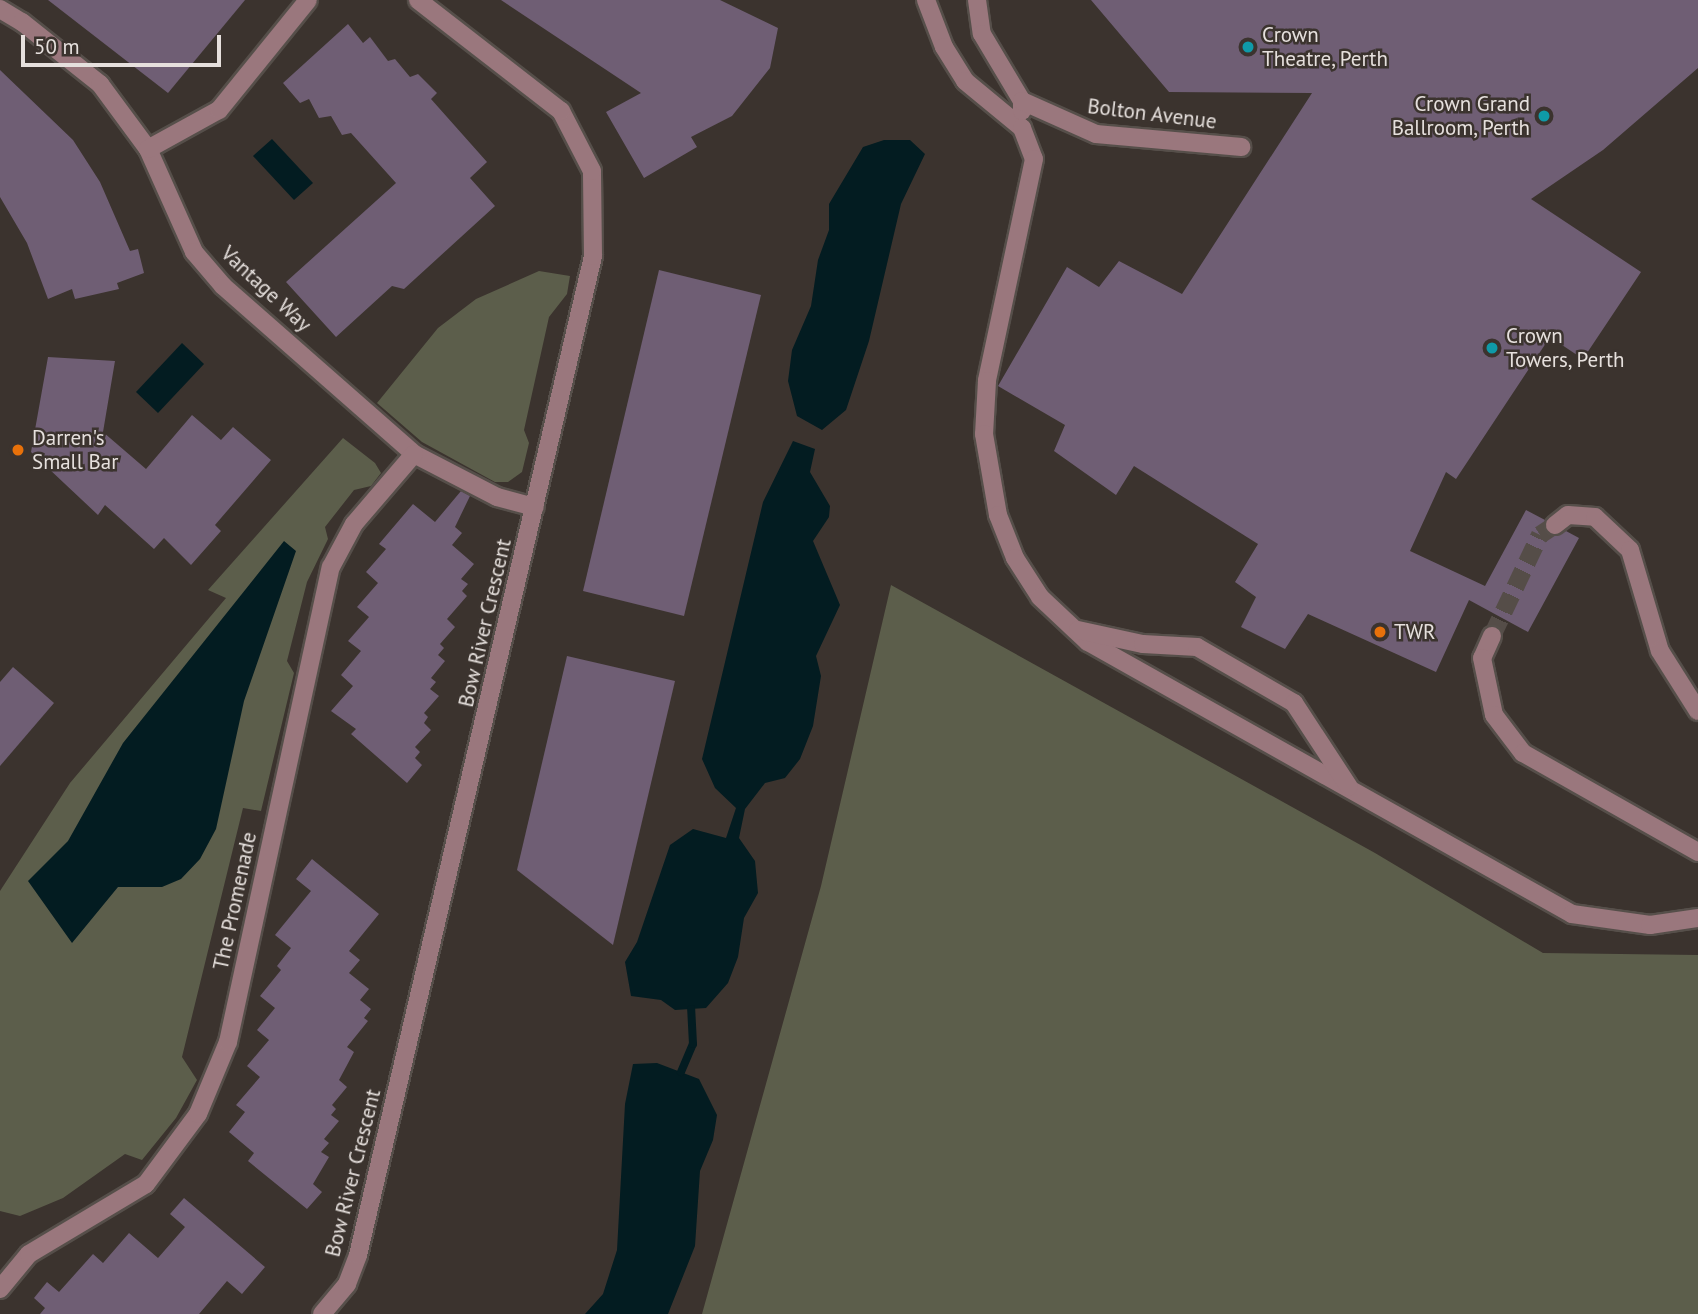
<!DOCTYPE html>
<style>
body{margin:0}
#map{position:relative;width:1698px;height:1314px;overflow:hidden;background:#3b332e;font-family:"PT Sans",sans-serif}
div>[style]{position:absolute}
.green>*{inset:0;background:#5c5e4b}
.water>*{inset:0;background:#031c21}
.stream>*{height:8px;margin:-4px;padding:0 4px;transform-origin:4px;border-radius:4px;background:#031c21}
.building>*{inset:0;background:#6f5e74}
.minor-tunnel>*{height:18px;margin-top:-9px;transform-origin:0;background:repeating-linear-gradient(90deg,#554d48 0 18px,transparent 0 27px)}
.roads{filter:drop-shadow(2px 0 #564f4a) drop-shadow(-2px 0 #564f4a) drop-shadow(0 2px #564f4a) drop-shadow(0 -2px #564f4a)}
.minor>*{height:18px;margin:-9px;padding:0 9px;transform-origin:9px;border-radius:9px;background:#9a777d}
.dots>*{width:19px;height:19px;translate:-50% -50%;box-sizing:border-box;border:4px solid #3b332e;border-radius:50%}
span{translate:-50% -50%;white-space:nowrap;text-align:center;line-height:1.15;-webkit-text-stroke:5px #3b332e;paint-order:stroke}
.poi-label{font-size:21px;color:#e6e0dd}
.left{translate:0 -50%;text-align:left}
.right{translate:-100% -50%;text-align:right}
.street-label{font-size:21px;color:#e6e0dd}
.scale{position:absolute;left:21px;top:35px;width:200px;height:32px;box-sizing:border-box;border:4px solid #e6e0dd;border-top:0;padding-left:9px;font-size:21px;line-height:24px;white-space:nowrap;color:#e6e0dd;-webkit-text-stroke:5px #3b332e;paint-order:stroke}
</style>
<div id="map">
<div class="green">
<div style="clip-path:polygon(539px 271px,570px 276px,567px 294px,549px 317px,524px 430px,529px 443px,522px 472px,508px 482px,495px 482px,422px 442px,377px 403px,438px 328px,476px 299px)"></div>
<div style="clip-path:polygon(343px 438px,375px 463px,381px 473px,371px 486px,354px 490px,325px 527px,328px 539px,307px 582px,287px 661px,294px 673px,261px 811px,243px 808px,182px 1057px,197px 1080px,176px 1118px,142px 1160px,125px 1154px,63px 1198px,20px 1216px,0 1211px,0 891px,70px 783px,226px 598px,208px 590px)"></div>
<div style="clip-path:polygon(891px 585px,1375px 853px,1543px 953px,1698px 955px,1698px 1314px,702px 1314px,821px 886px)"></div>
</div>
<div class="water">
<div style="clip-path:polygon(272px 139px,313px 183px,294px 200px,253px 156px)"></div>
<div style="clip-path:polygon(884px 140px,910px 140px,925px 154px,901px 204px,869px 341px,846px 410px,822px 430px,797px 416px,788px 381px,792px 350px,811px 306px,818px 260px,829px 230px,829px 204px,863px 147px)"></div>
<div style="clip-path:polygon(182px 343px,204px 364px,158px 413px,136px 392px)"></div>
<div style="clip-path:polygon(793px 441px,815px 449px,810px 472px,830px 506px,829px 517px,813px 541px,840px 605px,816px 656px,821px 676px,813px 726px,800px 759px,785px 778px,765px 783px,745px 809px,739px 838px,755px 861px,758px 893px,744px 918px,738px 957px,728px 983px,706px 1008px,675px 1010px,661px 1000px,631px 996px,625px 962px,637px 942px,670px 845px,693px 829px,726px 838px,736px 808px,715px 788px,702px 759px,763px 502px)"></div>
<div style="clip-path:polygon(284px 541px,296px 551px,244px 701px,216px 829px,200px 859px,181px 879px,162px 887px,118px 887px,72px 943px,28px 881px,68px 841px,123px 743px)"></div>
<div style="clip-path:polygon(657px 1063px,699px 1079px,717px 1115px,713px 1140px,700px 1171px,695px 1246px,668px 1314px,585px 1314px,603px 1294px,617px 1250px,625px 1104px,633px 1064px)"></div>
</div>
<div class="stream">
<div style="left:681px;top:1072px;width:30px;rotate:-67deg"></div>
<div style="left:693px;top:1044px;width:35px;rotate:-93deg"></div>
</div>
<div class="building">
<div style="clip-path:polygon(48px 0,245px 0,168px 93px)"></div>
<div style="clip-path:polygon(501px 0,720px 0,778px 28px,770px 68px,732px 116px,691px 137px,697px 147px,644px 178px,606px 112px,641px 93px)"></div>
<div style="clip-path:polygon(1091px 0,1698px 0,1698px 68px,1603px 150px,1531px 199px,1641px 272px,1583px 359px,1550px 337px,1456px 479px,1446px 472px,1410px 551px,1485px 586px,1526px 510px,1545px 520px,1550px 535px,1566px 531px,1579px 538px,1528px 632px,1469px 600px,1436px 672px,1308px 614px,1285px 649px,1241px 627px,1256px 597px,1235px 582px,1258px 544px,1134px 466px,1116px 495px,1054px 451px,1065px 425px,998px 386px,1067px 267px,1099px 287px,1119px 261px,1182px 294px,1312px 93px,1169px 92px)"></div>
<div style="clip-path:polygon(348px 24px,363px 43px,370px 37px,388px 61px,395px 59px,410px 77px,418px 74px,437px 93px,431px 99px,487px 162px,470px 178px,495px 206px,404px 289px,392px 286px,336px 337px,286px 282px,396px 183px,351px 133px,342px 135px,331px 116px,319px 118px,309px 99px,300px 103px,283px 83px)"></div>
<div style="clip-path:polygon(0 70px,73px 140px,100px 182px,130px 251px,138px 249px,144px 273px,117px 283px,119px 289px,75px 299px,72px 289px,48px 299px,27px 243px,0 197px)"></div>
<div style="clip-path:polygon(659px 270px,761px 295px,684px 616px,583px 591px)"></div>
<div style="clip-path:polygon(48px 357px,115px 361px,103px 432px,146px 469px,192px 415px,221px 440px,233px 427px,271px 460px,215px 525px,221px 531px,191px 565px,164px 538px,154px 549px,105px 505px,98px 515px,31px 452px)"></div>
<div style="clip-path:polygon(461px 491px,470px 496px,455px 527px,462px 533px,452px 545px,474px 564px,461px 579px,468px 584px,462px 591px,467px 596px,447px 619px,455px 627px,440px 644px,444px 648px,438px 655px,445px 661px,431px 678px,436px 682px,430px 689px,439px 696px,424px 713px,428px 717px,424px 723px,431px 730px,415px 747px,420px 752px,415px 758px,422px 765px,407px 783px,351px 734px,356px 729px,331px 711px,353px 686px,341px 675px,361px 651px,348px 641px,369px 617px,357px 607px,378px 583px,366px 572px,386px 549px,379px 544px,413px 504px,435px 522px)"></div>
<div style="clip-path:polygon(567px 656px,675px 681px,613px 945px,517px 870px)"></div>
<div style="clip-path:polygon(13px 667px,54px 703px,0 766px,0 682px)"></div>
<div style="clip-path:polygon(312px 859px,379px 914px,349px 951px,360px 960px,349px 973px,369px 989px,360px 1000px,371px 1009px,364px 1018px,368px 1021px,347px 1047px,354px 1052px,339px 1080px,347px 1087px,332px 1105px,336px 1109px,331px 1115px,339px 1121px,324px 1139px,329px 1143px,321px 1152px,329px 1157px,313px 1184px,322px 1192px,307px 1209px,248px 1161px,254px 1153px,229px 1132px,245px 1112px,236px 1105px,260px 1077px,247px 1066px,269px 1040px,257px 1030px,275px 1008px,260px 996px,281px 970px,277px 966px,291px 948px,275px 935px,311px 891px,296px 879px)"></div>
<div style="clip-path:polygon(184px 1198px,265px 1267px,242px 1294px,227px 1281px,199px 1314px,40px 1314px,45px 1308px,34px 1298px,47px 1282px,59px 1292px,93px 1254px,103px 1263px,129px 1233px,158px 1258px,185px 1227px,170px 1214px)"></div>
</div>
<div class="minor-tunnel">
<div style="left:1492px;top:636px;width:112px;rotate:-64.6deg"></div>
<div style="left:1540px;top:535px;width:18px;rotate:-34deg"></div>
</div>
<div class="roads">
<div class="minor">
<div style="left:926px;top:0;width:50px;rotate:69deg"></div>
<div style="left:944px;top:47px;width:40px;rotate:58deg"></div>
<div style="left:965px;top:81px;width:74px;rotate:39.5deg"></div>
<div style="left:1022px;top:128px;width:33px;rotate:69deg"></div>
<div style="left:1034px;top:159px;width:227px;rotate:102deg"></div>
<div style="left:987px;top:381px;width:53px;rotate:93.2deg"></div>
<div style="left:984px;top:434px;width:82px;rotate:80.2deg"></div>
<div style="left:998px;top:515px;width:46px;rotate:68.4deg"></div>
<div style="left:1015px;top:558px;width:46px;rotate:57.3deg"></div>
<div style="left:1040px;top:597px;width:66px;rotate:43.2deg"></div>
<div style="left:1088px;top:642px;width:555px;rotate:29.34deg"></div>
<div style="left:1572px;top:914px;width:79px;rotate:8deg"></div>
<div style="left:1650px;top:925px;width:49px;rotate:-8.3deg"></div>
<div style="left:977px;top:0;width:34px;rotate:82deg"></div>
<div style="left:982px;top:34px;width:78px;rotate:59.2deg"></div>
<div style="left:1022px;top:101px;width:10px;rotate:90deg"></div>
<div style="left:0;top:9px;width:26px;rotate:31deg"></div>
<div style="left:22px;top:22px;width:100px;rotate:38.5deg"></div>
<div style="left:100px;top:84px;width:81px;rotate:53.6deg"></div>
<div style="left:148px;top:149px;width:113px;rotate:65.9deg"></div>
<div style="left:194px;top:252px;width:45px;rotate:49.5deg"></div>
<div style="left:223px;top:286px;width:254px;rotate:41.3deg"></div>
<div style="left:414px;top:454px;width:93px;rotate:27.4deg"></div>
<div style="left:497px;top:497px;width:39px;rotate:15deg"></div>
<div style="left:1022px;top:101px;width:81px;rotate:24deg"></div>
<div style="left:1096px;top:134px;width:146px;rotate:5.1deg"></div>
<div style="left:148px;top:149px;width:81px;rotate:-28.8deg"></div>
<div style="left:219px;top:110px;width:141px;rotate:-51deg"></div>
<div style="left:1555px;top:525px;width:16px;rotate:-38deg"></div>
<div style="left:1568px;top:515px;width:27px;rotate:4deg"></div>
<div style="left:1595px;top:517px;width:48px;rotate:43.3deg"></div>
<div style="left:1630px;top:550px;width:105px;rotate:73.5deg"></div>
<div style="left:1660px;top:651px;width:71px;rotate:57.7deg"></div>
<div style="left:1078px;top:630px;width:66px;rotate:12.2deg"></div>
<div style="left:1143px;top:644px;width:54px;rotate:3.2deg"></div>
<div style="left:1197px;top:647px;width:112px;rotate:30deg"></div>
<div style="left:1294px;top:703px;width:100px;rotate:56.8deg"></div>
<div style="left:1492px;top:636px;width:24px;rotate:114deg"></div>
<div style="left:1482px;top:658px;width:58px;rotate:78.1deg"></div>
<div style="left:1494px;top:715px;width:48px;rotate:52.7deg"></div>
<div style="left:1523px;top:753px;width:201px;rotate:29.5deg"></div>
<div style="left:0;top:1289px;width:45px;rotate:-50.4deg"></div>
<div style="left:29px;top:1254px;width:136px;rotate:-30.9deg"></div>
<div style="left:146px;top:1184px;width:87px;rotate:-53.4deg"></div>
<div style="left:198px;top:1114px;width:78px;rotate:-67.4deg"></div>
<div style="left:228px;top:1042px;width:486px;rotate:-77.8deg"></div>
<div style="left:331px;top:567px;width:49px;rotate:-61.9deg"></div>
<div style="left:354px;top:524px;width:92px;rotate:-49.4deg"></div>
<div style="left:322px;top:1314px;width:39px;rotate:-50deg"></div>
<div style="left:347px;top:1284px;width:31px;rotate:-69deg"></div>
<div style="left:358px;top:1255px;width:1026px;rotate:-76.76deg"></div>
<div style="left:593px;top:256px;width:85px;rotate:-90.7deg"></div>
<div style="left:592px;top:171px;width:68px;rotate:-117.3deg"></div>
<div style="left:561px;top:111px;width:181px;rotate:-142.2deg"></div>
</div>
</div>
<div class="dots">
<div style="left:1248px;top:47px;background:#0f9aa8"></div>
<div style="left:1544px;top:116px;background:#0f9aa8"></div>
<div style="left:1492px;top:348px;background:#0f9aa8"></div>
<div style="left:18px;top:450px;background:#e8710a"></div>
<div style="left:1380px;top:632px;background:#e8710a"></div>
</div>
<div class="poi-label">
<span class="left" style="left:1262px;top:47px">Crown<br>Theatre, Perth</span>
<span class="right" style="left:1530px;top:116px">Crown Grand<br>Ballroom, Perth</span>
<span class="left" style="left:1506px;top:348px">Crown<br>Towers, Perth</span>
<span class="left" style="left:32px;top:450px">Darren's<br>Small Bar</span>
<span class="left" style="left:1394px;top:632px">TWR</span>
</div>
<div class="street-label">
<span style="left:1152px;top:114px;rotate:7deg">Bolton Avenue</span>
<span style="left:266px;top:289px;rotate:43deg">Vantage Way</span>
<span style="left:485px;top:623px;rotate:-77deg">Bow River Crescent</span>
<span style="left:235px;top:901px;rotate:-78deg">The Promenade</span>
<span style="left:353px;top:1173px;rotate:-76deg">Bow River Crescent</span>
</div>
<div class="scale">50 m</div>
</div>
